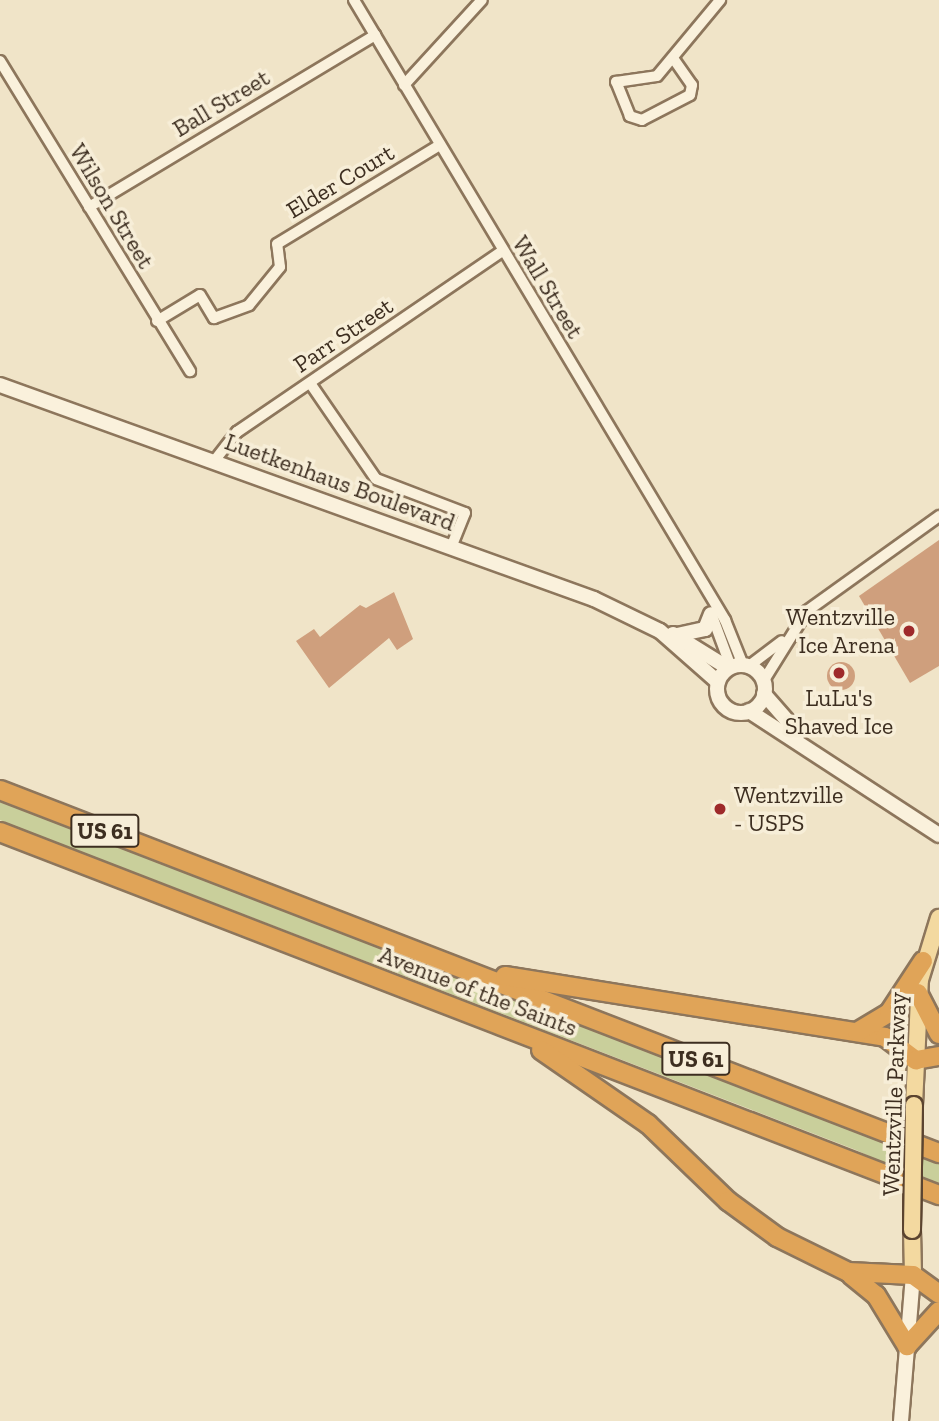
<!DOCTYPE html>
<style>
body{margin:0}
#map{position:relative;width:939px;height:1421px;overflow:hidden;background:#f0e4c8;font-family:"Zilla Slab",serif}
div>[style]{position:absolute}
.green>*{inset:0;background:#c9cf9b}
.building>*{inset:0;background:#cf9f7d}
.round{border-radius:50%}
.roads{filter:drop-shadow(2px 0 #8d765c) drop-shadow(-2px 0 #8d765c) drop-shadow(0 2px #8d765c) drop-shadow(0 -2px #8d765c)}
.street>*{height:10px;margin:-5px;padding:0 5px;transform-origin:5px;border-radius:5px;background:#faf1dc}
.secondary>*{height:14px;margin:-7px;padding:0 7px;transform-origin:7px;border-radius:7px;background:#faf1dc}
.secondary>.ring{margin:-7px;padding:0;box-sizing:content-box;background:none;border:14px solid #faf1dc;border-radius:50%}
.primary>*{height:16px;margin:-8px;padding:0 8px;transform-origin:8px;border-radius:8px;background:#f3d9a0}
.highway>*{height:18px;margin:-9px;padding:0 9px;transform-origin:9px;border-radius:9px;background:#e0a458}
.bridges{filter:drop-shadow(2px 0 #5b4430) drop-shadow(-2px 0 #5b4430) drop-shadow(0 2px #5b4430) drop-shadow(0 -2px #5b4430)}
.primary-bridge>*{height:16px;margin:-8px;padding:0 8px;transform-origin:8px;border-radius:8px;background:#f3d9a0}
.dots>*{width:19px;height:19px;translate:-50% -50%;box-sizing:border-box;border:4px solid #f7eed8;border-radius:50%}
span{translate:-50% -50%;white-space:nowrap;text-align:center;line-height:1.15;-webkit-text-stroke:7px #f7eed8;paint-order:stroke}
.shield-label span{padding:2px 5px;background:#f7eed8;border:2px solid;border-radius:5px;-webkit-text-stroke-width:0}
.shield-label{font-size:23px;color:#3d2e20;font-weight:700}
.street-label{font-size:24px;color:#3d2e20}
.poi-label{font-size:24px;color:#3d2e20}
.right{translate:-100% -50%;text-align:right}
.left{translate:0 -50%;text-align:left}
</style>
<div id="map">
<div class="green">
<div style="clip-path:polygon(0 797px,939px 1160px,939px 1189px,856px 1150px,9px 824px,0 820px)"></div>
</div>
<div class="building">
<div style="clip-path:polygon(939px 540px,939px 666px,910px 683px,859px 596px)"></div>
<div style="clip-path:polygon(394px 592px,413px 639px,397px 650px,389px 638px,329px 688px,296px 641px,314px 629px,320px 637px,360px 605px,366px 608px)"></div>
<div class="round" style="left:827px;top:662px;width:28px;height:28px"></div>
</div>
<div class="roads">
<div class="street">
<div style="left:354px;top:0;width:723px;rotate:59.1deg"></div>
<div style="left:725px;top:620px;width:48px;rotate:68.2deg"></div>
<div style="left:673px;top:58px;width:33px;rotate:55deg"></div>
<div style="left:692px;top:85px;width:10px;rotate:101deg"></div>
<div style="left:690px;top:95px;width:54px;rotate:152.5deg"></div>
<div style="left:642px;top:120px;width:13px;rotate:-162deg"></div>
<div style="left:630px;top:116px;width:37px;rotate:-112deg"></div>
<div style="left:616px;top:82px;width:41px;rotate:-8.3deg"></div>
<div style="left:657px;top:76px;width:99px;rotate:-50.3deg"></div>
<div style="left:0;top:61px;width:364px;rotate:58.5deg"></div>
<div style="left:404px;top:85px;width:115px;rotate:-47.5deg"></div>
<div style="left:89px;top:207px;width:334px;rotate:-31deg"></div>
<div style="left:157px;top:321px;width:50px;rotate:-31.2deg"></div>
<div style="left:200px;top:295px;width:27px;rotate:59deg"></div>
<div style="left:214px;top:318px;width:37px;rotate:-20deg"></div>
<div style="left:249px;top:305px;width:49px;rotate:-50.8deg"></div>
<div style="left:280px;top:267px;width:23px;rotate:-97deg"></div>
<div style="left:277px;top:244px;width:191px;rotate:-31.3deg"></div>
<div style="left:310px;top:383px;width:116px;rotate:55.5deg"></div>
<div style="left:376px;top:479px;width:95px;rotate:20.9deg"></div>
<div style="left:465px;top:513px;width:35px;rotate:112deg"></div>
<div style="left:215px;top:460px;width:36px;rotate:-52deg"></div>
<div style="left:237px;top:432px;width:321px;rotate:-34.3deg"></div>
<div style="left:711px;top:613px;width:58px;rotate:69.7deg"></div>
<div style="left:749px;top:666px;width:41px;rotate:-37.1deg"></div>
<div style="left:764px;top:680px;width:81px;rotate:-58.1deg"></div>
<div style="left:807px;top:611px;width:163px;rotate:-35.7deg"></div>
</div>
<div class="secondary">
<div style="left:0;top:385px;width:631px;rotate:19.81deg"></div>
<div style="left:594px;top:599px;width:73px;rotate:25.9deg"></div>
<div style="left:660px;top:631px;width:76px;rotate:41.3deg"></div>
<div style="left:673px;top:634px;width:65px;rotate:31.7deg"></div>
<div style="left:677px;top:635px;width:29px;rotate:-12deg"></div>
<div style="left:705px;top:629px;width:16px;rotate:-68deg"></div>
<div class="ring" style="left:717px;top:665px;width:34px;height:34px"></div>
<div style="left:764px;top:694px;width:52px;rotate:48.9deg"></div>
<div style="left:749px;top:711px;width:227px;rotate:33.1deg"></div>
<div style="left:901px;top:1421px;width:146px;rotate:-85.3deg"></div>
</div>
<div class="primary">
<div style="left:914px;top:1105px;width:125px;rotate:-87.3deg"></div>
<div style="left:920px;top:980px;width:65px;rotate:-73deg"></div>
<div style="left:912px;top:1230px;width:45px;rotate:88.7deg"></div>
</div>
<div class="highway">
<div style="left:0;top:790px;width:1007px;rotate:21.14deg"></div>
<div style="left:0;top:832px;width:1007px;rotate:21.14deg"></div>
<div style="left:505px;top:976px;width:385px;rotate:9.1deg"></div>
<div style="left:885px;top:1037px;width:39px;rotate:37deg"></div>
<div style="left:916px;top:1060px;width:23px;rotate:-10deg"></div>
<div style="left:918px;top:993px;width:46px;rotate:62.9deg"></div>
<div style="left:857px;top:1032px;width:37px;rotate:-31deg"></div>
<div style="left:889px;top:1013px;width:62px;rotate:-56.8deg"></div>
<div style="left:541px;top:1050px;width:130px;rotate:34.7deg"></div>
<div style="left:648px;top:1124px;width:111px;rotate:43.9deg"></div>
<div style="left:728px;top:1201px;width:61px;rotate:36.3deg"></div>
<div style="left:777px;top:1237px;width:79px;rotate:26.2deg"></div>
<div style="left:848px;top:1272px;width:65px;rotate:2.6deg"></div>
<div style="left:913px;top:1275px;width:32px;rotate:36deg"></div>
<div style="left:851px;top:1275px;width:32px;rotate:39deg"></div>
<div style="left:876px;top:1295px;width:60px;rotate:58.7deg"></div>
<div style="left:907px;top:1346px;width:47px;rotate:-47.6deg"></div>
</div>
</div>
<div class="bridges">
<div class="primary-bridge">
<div style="left:912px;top:1230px;width:125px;rotate:-89.1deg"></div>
</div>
</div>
<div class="dots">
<div style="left:909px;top:631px;background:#9e2a2b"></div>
<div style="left:839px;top:673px;background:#9e2a2b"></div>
<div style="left:720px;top:809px;background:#9e2a2b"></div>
</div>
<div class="shield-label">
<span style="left:105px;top:831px">US 61</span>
<span style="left:696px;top:1059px">US 61</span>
</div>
<div class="street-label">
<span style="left:221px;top:103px;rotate:-31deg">Ball Street</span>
<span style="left:340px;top:181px;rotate:-31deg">Elder Court</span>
<span style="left:112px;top:206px;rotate:59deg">Wilson Street</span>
<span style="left:548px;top:287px;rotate:59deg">Wall Street</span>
<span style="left:343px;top:335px;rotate:-34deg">Parr Street</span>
<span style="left:340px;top:482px;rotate:20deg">Luetkenhaus Boulevard</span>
<span style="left:478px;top:991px;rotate:21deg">Avenue of the Saints</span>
<span style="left:894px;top:1094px;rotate:-88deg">Wentzville Parkway</span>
</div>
<div class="poi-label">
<span class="right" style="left:895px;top:631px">Wentzville<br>Ice Arena</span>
<span style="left:839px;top:712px">LuLu's<br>Shaved Ice</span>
<span class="left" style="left:734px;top:809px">Wentzville<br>- USPS</span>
</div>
</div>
